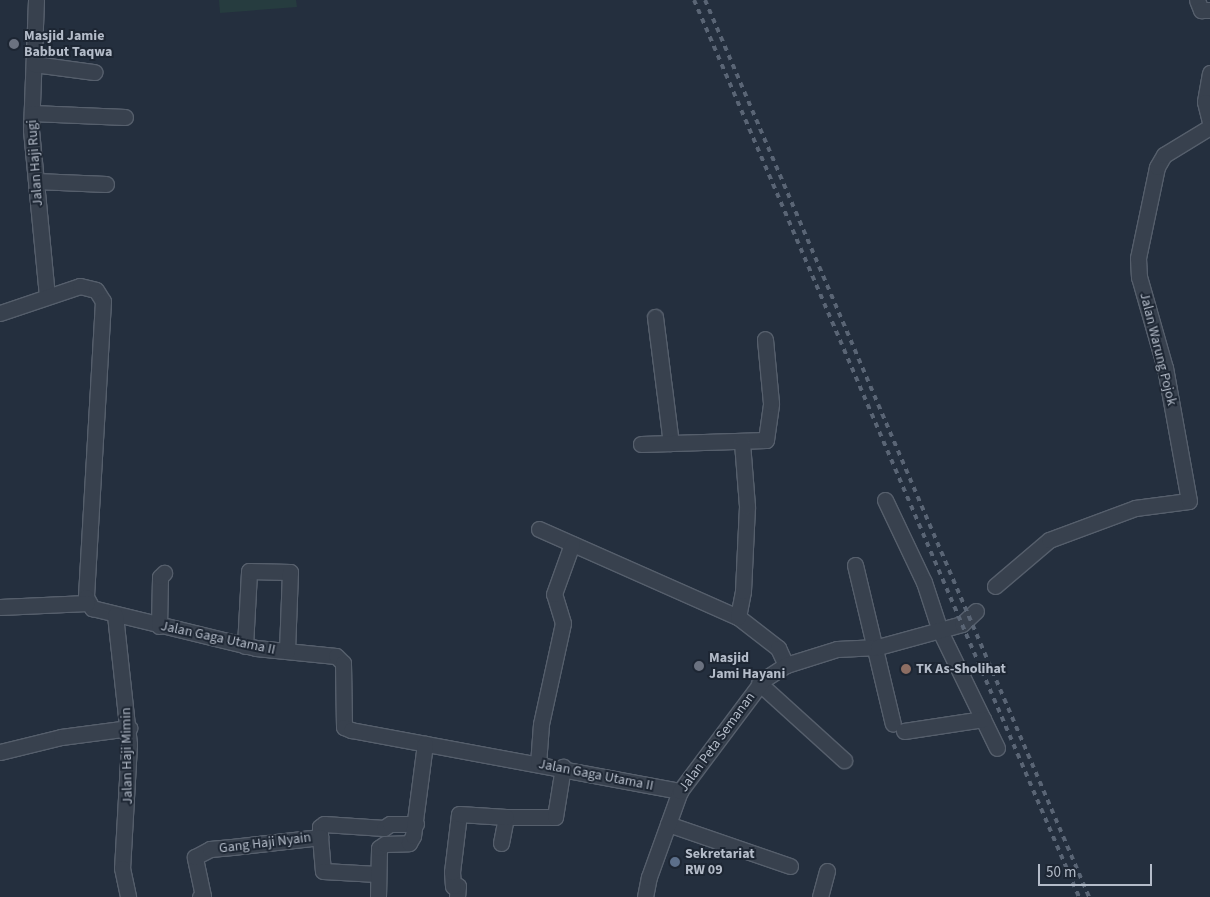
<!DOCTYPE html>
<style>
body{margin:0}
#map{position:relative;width:1210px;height:897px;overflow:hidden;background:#242f3e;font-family:"Source Sans 3",sans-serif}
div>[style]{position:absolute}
.green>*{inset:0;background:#263c3f}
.roads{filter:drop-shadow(1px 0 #565f6c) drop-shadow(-1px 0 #565f6c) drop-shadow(0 1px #565f6c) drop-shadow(0 -1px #565f6c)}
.minor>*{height:15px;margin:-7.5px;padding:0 7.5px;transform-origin:7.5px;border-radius:7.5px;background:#38414e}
.rail>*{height:4px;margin-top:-2px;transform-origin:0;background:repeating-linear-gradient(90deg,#5a6575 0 5px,transparent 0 10px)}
.dots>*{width:14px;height:14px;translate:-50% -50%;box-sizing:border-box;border:2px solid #1d2633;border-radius:50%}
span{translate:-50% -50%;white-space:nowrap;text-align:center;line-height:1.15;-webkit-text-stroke:4px #1d2633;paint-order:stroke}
.poi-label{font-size:14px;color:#b4bcc9;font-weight:700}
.left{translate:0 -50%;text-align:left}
.street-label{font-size:14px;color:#b4bcc9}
.scale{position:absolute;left:1038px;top:864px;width:114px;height:22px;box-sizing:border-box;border:2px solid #b4bcc9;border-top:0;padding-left:6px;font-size:15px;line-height:18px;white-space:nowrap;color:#b4bcc9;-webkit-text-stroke:4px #1d2633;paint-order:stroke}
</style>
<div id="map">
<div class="green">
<div style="clip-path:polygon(219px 0,296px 0,297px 7px,220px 13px)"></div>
</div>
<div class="roads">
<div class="minor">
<div style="left:36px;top:0;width:130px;rotate:92.2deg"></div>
<div style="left:31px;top:130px;width:167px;rotate:84.5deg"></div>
<div style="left:1197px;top:0;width:11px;rotate:68deg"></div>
<div style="left:1201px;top:10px;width:9px"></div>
<div style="left:34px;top:64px;width:61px;rotate:7.6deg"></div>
<div style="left:1210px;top:73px;width:29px;rotate:100deg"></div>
<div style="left:1205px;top:102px;width:21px;rotate:76deg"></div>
<div style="left:32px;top:113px;width:93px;rotate:2.5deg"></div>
<div style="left:36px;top:181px;width:70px;rotate:2.5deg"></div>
<div style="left:0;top:313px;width:84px;rotate:-18.6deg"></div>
<div style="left:80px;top:286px;width:16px;rotate:14deg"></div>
<div style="left:96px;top:290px;width:13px;rotate:58deg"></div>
<div style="left:103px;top:301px;width:296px;rotate:93.3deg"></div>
<div style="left:86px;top:597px;width:13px;rotate:61deg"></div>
<div style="left:92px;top:608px;width:169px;rotate:13.7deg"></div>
<div style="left:256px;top:648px;width:80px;rotate:5.7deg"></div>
<div style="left:336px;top:656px;width:10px;rotate:45deg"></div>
<div style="left:343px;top:663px;width:64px;rotate:89.1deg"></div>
<div style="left:344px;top:727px;width:8px;rotate:23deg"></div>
<div style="left:351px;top:730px;width:335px;rotate:10.5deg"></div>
<div style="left:655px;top:317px;width:127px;rotate:82.8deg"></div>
<div style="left:641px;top:444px;width:125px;rotate:-1.8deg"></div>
<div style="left:766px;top:440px;width:37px;rotate:-82deg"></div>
<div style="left:771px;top:403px;width:64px;rotate:-95.4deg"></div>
<div style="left:885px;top:500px;width:91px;rotate:64.6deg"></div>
<div style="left:924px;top:582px;width:52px;rotate:71.9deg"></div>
<div style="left:940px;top:631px;width:130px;rotate:64deg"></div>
<div style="left:539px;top:529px;width:218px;rotate:23.9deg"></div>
<div style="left:738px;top:617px;width:51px;rotate:37.8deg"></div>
<div style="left:778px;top:648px;width:19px;rotate:65deg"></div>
<div style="left:855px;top:565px;width:163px;rotate:76.6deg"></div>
<div style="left:995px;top:586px;width:71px;rotate:-40.4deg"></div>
<div style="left:1049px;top:540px;width:92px;rotate:-20.4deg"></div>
<div style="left:1135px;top:508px;width:54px;rotate:-7.4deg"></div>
<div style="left:1189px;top:501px;width:135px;rotate:-100.2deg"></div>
<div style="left:1165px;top:368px;width:95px;rotate:-105.9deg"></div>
<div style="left:1139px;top:277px;width:19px;rotate:-93deg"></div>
<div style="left:1138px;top:258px;width:93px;rotate:-78.2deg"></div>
<div style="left:1157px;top:167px;width:14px;rotate:-60deg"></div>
<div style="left:1164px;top:155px;width:54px;rotate:-31.3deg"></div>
<div style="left:0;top:607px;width:87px;rotate:-2.6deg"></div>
<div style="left:115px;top:615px;width:130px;rotate:83.8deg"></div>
<div style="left:129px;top:744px;width:124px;rotate:93.2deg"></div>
<div style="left:122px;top:868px;width:30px;rotate:78deg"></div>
<div style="left:738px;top:617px;width:26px;rotate:-79deg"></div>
<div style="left:743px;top:591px;width:85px;rotate:-87.3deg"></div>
<div style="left:747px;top:506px;width:63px;rotate:-94.5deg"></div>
<div style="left:159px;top:626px;width:49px;rotate:-88.8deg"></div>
<div style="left:160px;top:577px;width:6px;rotate:-45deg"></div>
<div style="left:245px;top:646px;width:75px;rotate:-86.9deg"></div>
<div style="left:249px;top:571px;width:41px;rotate:1.4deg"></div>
<div style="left:290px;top:572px;width:79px;rotate:92.2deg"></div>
<div style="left:759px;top:683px;width:115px;rotate:42.2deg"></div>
<div style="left:904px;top:731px;width:80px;rotate:-8.6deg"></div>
<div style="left:0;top:752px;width:63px;rotate:-13.8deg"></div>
<div style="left:61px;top:737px;width:69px;rotate:-7.5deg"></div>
<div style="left:538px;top:764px;width:40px;rotate:-85.7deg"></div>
<div style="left:541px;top:724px;width:103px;rotate:-77.7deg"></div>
<div style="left:563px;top:623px;width:30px;rotate:-107deg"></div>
<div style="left:554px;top:594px;width:53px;rotate:-70.2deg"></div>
<div style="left:668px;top:824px;width:129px;rotate:19deg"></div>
<div style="left:320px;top:837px;width:10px;rotate:-90deg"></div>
<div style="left:320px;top:827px;width:5px;rotate:-37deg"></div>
<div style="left:324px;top:824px;width:60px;rotate:3.8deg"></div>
<div style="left:384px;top:828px;width:7px;rotate:-34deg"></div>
<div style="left:390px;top:824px;width:26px"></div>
<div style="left:501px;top:843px;width:26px;rotate:-79deg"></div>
<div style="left:506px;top:817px;width:49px"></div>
<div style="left:555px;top:817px;width:51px;rotate:-80.9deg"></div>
<div style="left:200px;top:897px;width:3px;rotate:-18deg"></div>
<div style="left:203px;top:896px;width:40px;rotate:-102deg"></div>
<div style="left:195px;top:857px;width:17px;rotate:-28deg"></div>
<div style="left:210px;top:849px;width:22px;rotate:-5deg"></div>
<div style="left:232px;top:847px;width:89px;rotate:-6.5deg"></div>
<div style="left:320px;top:837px;width:34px;rotate:85deg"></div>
<div style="left:323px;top:871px;width:54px;rotate:3.2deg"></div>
<div style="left:378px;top:897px;width:49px;rotate:-88.8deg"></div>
<div style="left:379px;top:848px;width:7px;rotate:-34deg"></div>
<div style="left:385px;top:844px;width:24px;rotate:-2deg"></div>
<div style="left:409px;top:843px;width:8px;rotate:-60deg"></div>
<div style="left:413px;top:836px;width:93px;rotate:-82.6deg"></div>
<div style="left:457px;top:897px;width:11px;rotate:-85deg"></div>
<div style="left:458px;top:886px;width:5px;rotate:180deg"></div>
<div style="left:453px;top:886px;width:14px;rotate:-94deg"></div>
<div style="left:452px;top:872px;width:58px;rotate:-83.1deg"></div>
<div style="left:459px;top:814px;width:47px;rotate:3.7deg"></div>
<div style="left:645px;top:897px;width:20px;rotate:-79deg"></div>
<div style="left:649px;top:877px;width:91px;rotate:-70.2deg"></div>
<div style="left:680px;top:791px;width:139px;rotate:-53.2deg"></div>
<div style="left:763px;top:680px;width:27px;rotate:-33deg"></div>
<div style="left:786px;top:665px;width:53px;rotate:-17.4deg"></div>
<div style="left:837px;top:649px;width:41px;rotate:-2.8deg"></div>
<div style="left:878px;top:647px;width:87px;rotate:-15.3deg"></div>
<div style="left:962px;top:624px;width:19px;rotate:-43deg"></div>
<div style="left:820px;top:897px;width:27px;rotate:-75deg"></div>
</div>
</div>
<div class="rail">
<div style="left:694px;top:0;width:976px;rotate:66.77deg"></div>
<div style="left:705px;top:0;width:976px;rotate:66.82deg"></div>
</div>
<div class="dots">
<div style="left:14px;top:44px;background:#6b7280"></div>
<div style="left:699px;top:666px;background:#6b7280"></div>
<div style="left:906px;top:669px;background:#8d6e63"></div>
<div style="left:675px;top:862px;background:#5c6f8a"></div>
</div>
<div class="poi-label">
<span class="left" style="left:24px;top:44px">Masjid Jamie<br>Babbut Taqwa</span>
<span class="left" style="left:709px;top:666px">Masjid<br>Jami Hayani</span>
<span class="left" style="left:916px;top:669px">TK As-Sholihat</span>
<span class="left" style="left:685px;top:862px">Sekretariat<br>RW 09</span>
</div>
<div class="street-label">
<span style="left:35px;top:163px;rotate:-94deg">Jalan Haji Rugi</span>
<span style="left:1158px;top:349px;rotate:76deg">Jalan Warung Pojok</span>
<span style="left:218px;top:638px;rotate:12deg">Jalan Gaga Utama II</span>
<span style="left:717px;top:742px;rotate:-54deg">Jalan Peta Semanan</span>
<span style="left:127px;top:756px;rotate:-91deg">Jalan Haji Mimin</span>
<span style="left:596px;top:775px;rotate:11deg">Jalan Gaga Utama II</span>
<span style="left:265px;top:843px;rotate:-7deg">Gang Haji Nyain</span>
</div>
<div class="scale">50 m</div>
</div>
